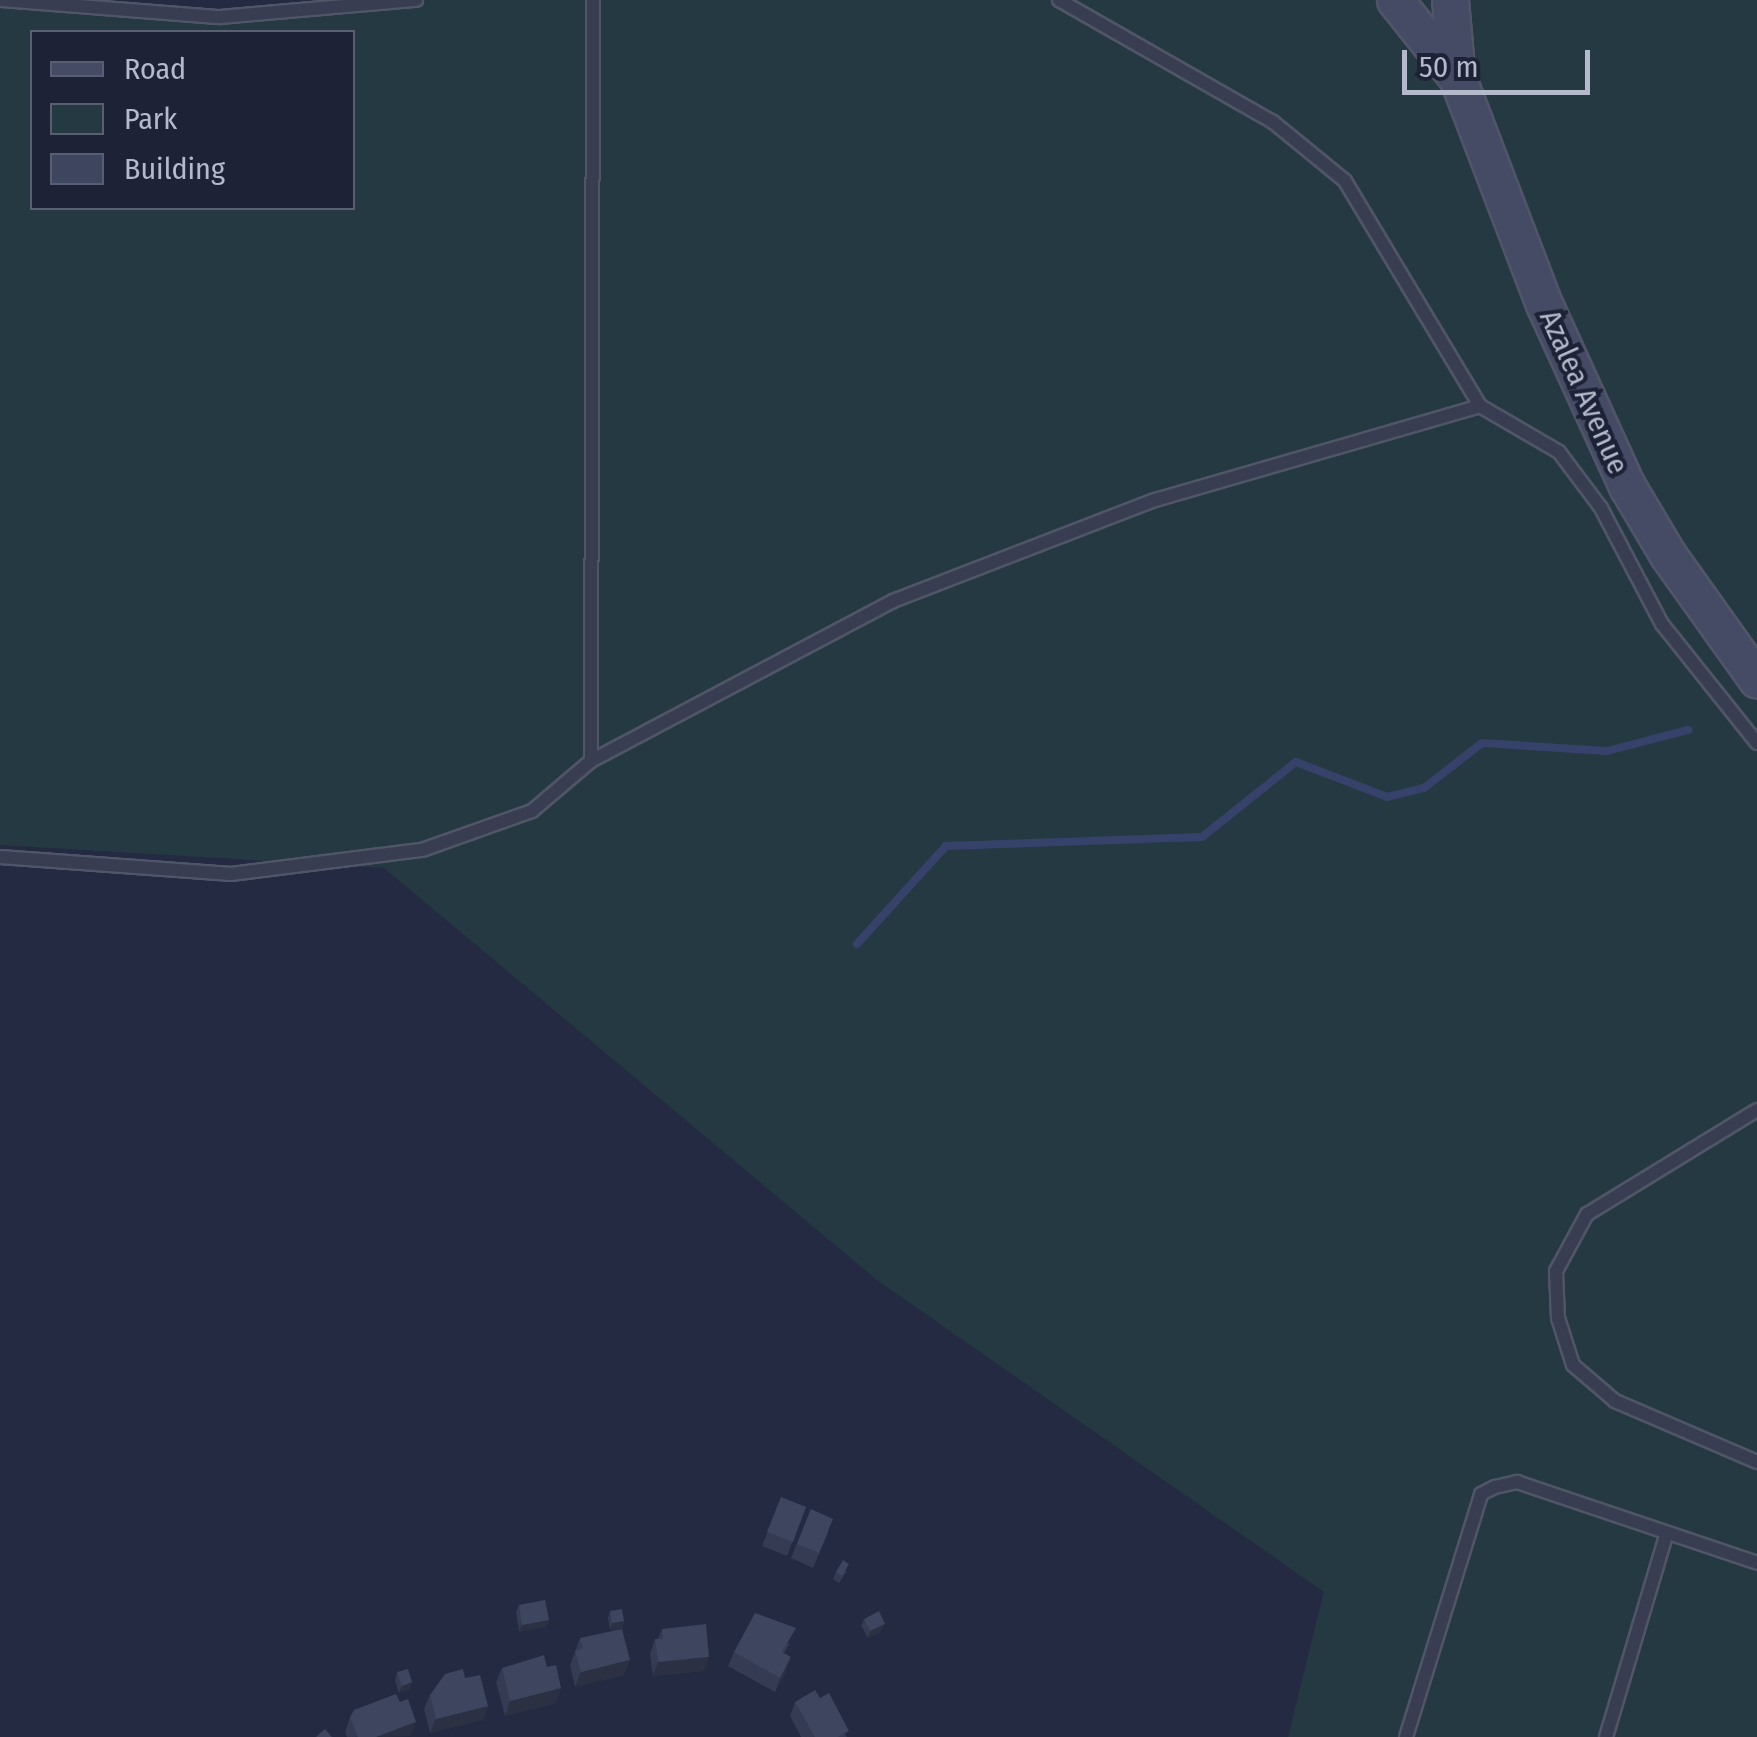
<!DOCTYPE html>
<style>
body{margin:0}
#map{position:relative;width:1757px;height:1737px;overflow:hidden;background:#232a41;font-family:"Fira Sans Condensed",sans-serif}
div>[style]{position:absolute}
.green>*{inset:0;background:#253942}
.stream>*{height:8px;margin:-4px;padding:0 4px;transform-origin:4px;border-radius:4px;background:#364269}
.roads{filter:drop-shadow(2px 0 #505568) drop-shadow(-2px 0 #505568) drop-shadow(0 2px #505568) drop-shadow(0 -2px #505568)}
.lane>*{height:12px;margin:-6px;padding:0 6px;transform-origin:6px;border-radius:6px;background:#383d51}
.secondary>*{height:35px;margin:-17.5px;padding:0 17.5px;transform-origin:17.5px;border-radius:17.5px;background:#454b64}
.wall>*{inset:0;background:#343b52}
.shaded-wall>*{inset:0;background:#2b3042}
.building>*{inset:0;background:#3d455f}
span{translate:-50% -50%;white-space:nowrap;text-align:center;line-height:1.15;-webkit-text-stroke:8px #1d2236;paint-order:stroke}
.street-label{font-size:30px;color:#b4b9cb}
.legend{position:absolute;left:30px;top:30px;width:325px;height:180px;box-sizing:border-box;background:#1d2236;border:2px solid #595e72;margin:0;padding:12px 18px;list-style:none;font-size:30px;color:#b4b9cb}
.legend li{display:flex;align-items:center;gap:20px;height:50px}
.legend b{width:50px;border:2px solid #595e72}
.scale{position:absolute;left:1402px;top:50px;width:188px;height:45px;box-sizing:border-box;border:5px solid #b4b9cb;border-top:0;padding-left:12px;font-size:30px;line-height:35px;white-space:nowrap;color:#b4b9cb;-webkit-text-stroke:8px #1d2236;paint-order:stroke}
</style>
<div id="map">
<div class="green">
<div style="clip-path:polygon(evenodd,0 0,220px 17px,416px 0,1757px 0,1757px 1737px,1288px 1737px,1324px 1592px,877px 1280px,384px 868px,0 845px,0 0,32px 32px,352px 32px,352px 208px,32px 208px,32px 32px)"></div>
</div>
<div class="stream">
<div style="left:857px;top:944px;width:132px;rotate:-47.8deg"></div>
<div style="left:946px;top:846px;width:256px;rotate:-2deg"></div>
<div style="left:1202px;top:837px;width:120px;rotate:-38.6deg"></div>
<div style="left:1296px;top:762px;width:97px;rotate:21deg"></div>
<div style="left:1387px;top:797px;width:38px;rotate:-14deg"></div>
<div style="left:1424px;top:788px;width:73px;rotate:-37.8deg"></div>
<div style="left:1482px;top:743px;width:125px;rotate:3.7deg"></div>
<div style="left:1607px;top:751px;width:84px;rotate:-14.5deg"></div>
</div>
<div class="roads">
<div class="lane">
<div style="left:2px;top:0;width:219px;rotate:4.5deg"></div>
<div style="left:220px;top:17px;width:197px;rotate:-5deg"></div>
<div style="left:1059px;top:0;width:246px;rotate:29.7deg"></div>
<div style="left:1273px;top:122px;width:93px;rotate:39.3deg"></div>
<div style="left:1345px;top:181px;width:262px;rotate:59deg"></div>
<div style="left:1480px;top:406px;width:91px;rotate:30.2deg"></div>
<div style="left:1559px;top:452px;width:70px;rotate:53.1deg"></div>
<div style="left:1601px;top:508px;width:131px;rotate:62.3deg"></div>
<div style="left:1662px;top:624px;width:152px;rotate:51.4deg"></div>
<div style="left:591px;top:761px;width:761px;rotate:-89.85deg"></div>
<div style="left:0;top:857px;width:232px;rotate:4.2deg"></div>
<div style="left:231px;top:874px;width:193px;rotate:-7.2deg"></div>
<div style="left:422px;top:850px;width:117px;rotate:-19.5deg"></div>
<div style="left:532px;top:811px;width:77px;rotate:-40.3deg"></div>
<div style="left:591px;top:761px;width:342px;rotate:-27.9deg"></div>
<div style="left:893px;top:601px;width:281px;rotate:-21.1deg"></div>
<div style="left:1155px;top:500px;width:338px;rotate:-16.1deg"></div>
<div style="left:1757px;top:1110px;width:199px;rotate:148.5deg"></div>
<div style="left:1587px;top:1214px;width:65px;rotate:118.5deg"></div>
<div style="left:1556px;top:1271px;width:47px;rotate:87.6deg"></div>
<div style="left:1558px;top:1318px;width:49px;rotate:72.3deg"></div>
<div style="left:1573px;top:1365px;width:55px;rotate:40.6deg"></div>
<div style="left:1615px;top:1401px;width:155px;rotate:23.2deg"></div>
<div style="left:1406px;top:1737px;width:254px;rotate:-72.8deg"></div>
<div style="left:1481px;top:1494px;width:16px;rotate:-27deg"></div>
<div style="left:1495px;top:1487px;width:23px;rotate:-13deg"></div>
<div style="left:1517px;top:1482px;width:253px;rotate:18.6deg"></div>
<div style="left:1606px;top:1737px;width:213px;rotate:-73.4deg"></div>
</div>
<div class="secondary">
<div style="left:1395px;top:0;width:101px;rotate:51.4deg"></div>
<div style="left:1458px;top:79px;width:241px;rotate:69.1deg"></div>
<div style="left:1544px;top:304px;width:200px;rotate:65.5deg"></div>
<div style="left:1627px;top:486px;width:80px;rotate:59.3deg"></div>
<div style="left:1668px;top:555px;width:153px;rotate:54.5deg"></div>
<div style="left:1450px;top:0;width:78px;rotate:84.9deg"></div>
</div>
</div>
<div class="wall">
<div style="clip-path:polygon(781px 1497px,806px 1507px,787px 1556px,762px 1546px)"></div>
<div style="clip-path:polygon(811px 1509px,828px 1533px,813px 1568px,791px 1558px)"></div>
<div style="clip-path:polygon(847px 1571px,839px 1583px,833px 1579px,836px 1572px)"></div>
<div style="clip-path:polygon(519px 1605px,549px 1620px,546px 1627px,519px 1632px,516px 1612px)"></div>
<div style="clip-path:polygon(610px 1611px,624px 1621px,622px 1629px,610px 1630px,608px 1618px)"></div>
<div style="clip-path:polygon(864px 1619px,882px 1631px,868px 1638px,861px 1626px)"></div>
<div style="clip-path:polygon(662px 1629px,704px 1671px,653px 1676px,650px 1654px,655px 1639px,658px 1639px)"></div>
<div style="clip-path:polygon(580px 1638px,624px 1675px,575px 1687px,570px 1665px)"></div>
<div style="clip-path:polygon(790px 1643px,784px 1653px,786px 1672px,775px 1692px,728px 1666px,734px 1652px)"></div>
<div style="clip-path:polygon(547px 1667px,561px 1688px,556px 1703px,505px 1716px,496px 1682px,502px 1668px)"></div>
<div style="clip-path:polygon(397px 1672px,412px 1682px,409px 1690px,399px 1693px,395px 1680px)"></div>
<div style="clip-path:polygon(465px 1678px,488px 1706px,483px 1720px,430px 1733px,424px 1709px,430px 1695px)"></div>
<div style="clip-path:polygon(820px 1698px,847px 1737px,801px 1737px,790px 1716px,795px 1702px)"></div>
<div style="clip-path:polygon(350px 1717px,411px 1736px,347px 1737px,345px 1732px)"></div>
</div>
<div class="shaded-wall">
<div style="clip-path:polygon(549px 1620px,546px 1627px,519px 1632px,522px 1625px)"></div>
<div style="clip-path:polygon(624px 1621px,622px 1629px,610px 1630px,612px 1623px)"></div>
<div style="clip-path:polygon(885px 1624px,882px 1631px,868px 1638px,870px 1631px)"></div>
<div style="clip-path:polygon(709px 1657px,704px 1671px,653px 1676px,658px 1662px)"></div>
<div style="clip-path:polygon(791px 1657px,786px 1672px,775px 1692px,780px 1678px)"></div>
<div style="clip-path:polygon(630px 1660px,624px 1675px,575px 1687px,581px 1672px)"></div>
<div style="clip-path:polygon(412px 1682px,409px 1690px,399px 1693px,402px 1686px)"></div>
<div style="clip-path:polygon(561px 1688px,556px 1703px,505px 1716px,510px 1701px)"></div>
<div style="clip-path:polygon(488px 1706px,483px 1720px,430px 1733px,436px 1719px)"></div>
<div style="clip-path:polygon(416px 1722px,411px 1736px,376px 1737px)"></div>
</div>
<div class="building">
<div style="clip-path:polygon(781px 1497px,806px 1507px,793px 1542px,767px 1532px)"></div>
<div style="clip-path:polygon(811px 1509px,833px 1519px,819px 1553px,797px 1544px)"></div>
<div style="clip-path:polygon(843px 1560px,849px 1564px,842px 1576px,836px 1572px)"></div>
<div style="clip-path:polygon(545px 1600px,549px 1620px,522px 1625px,519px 1605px)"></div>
<div style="clip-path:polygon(622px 1609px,624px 1621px,612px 1623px,610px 1611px)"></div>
<div style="clip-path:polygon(879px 1611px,885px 1624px,870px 1631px,864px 1619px)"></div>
<div style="clip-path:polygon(755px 1613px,796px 1628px,782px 1652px,791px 1657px,780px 1678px,734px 1652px)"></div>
<div style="clip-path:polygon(706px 1624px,709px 1657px,658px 1662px,655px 1639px,663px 1639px,662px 1629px)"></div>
<div style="clip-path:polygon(622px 1629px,630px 1660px,581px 1672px,575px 1651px,583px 1648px,580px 1638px)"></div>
<div style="clip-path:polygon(544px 1655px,547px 1667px,556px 1665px,561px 1688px,510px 1701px,502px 1668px)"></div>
<div style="clip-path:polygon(408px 1669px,412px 1682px,402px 1686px,397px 1672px)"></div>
<div style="clip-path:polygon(463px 1669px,465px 1678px,480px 1675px,488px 1706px,436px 1719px,430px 1695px,445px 1674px)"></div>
<div style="clip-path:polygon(815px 1690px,820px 1698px,829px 1693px,849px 1731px,838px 1737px,815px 1737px,795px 1702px)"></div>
<div style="clip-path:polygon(396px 1694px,400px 1702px,408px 1699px,416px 1722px,376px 1737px,358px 1737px,350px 1717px,354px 1710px)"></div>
<div style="clip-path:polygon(325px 1729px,332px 1737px,316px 1737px)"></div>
</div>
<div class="street-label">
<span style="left:1584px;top:392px;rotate:66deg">Azalea Avenue</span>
</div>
<ul class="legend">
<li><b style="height:12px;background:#454b64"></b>Road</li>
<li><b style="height:28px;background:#253942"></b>Park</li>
<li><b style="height:28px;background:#3d455f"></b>Building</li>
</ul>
<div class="scale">50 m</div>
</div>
